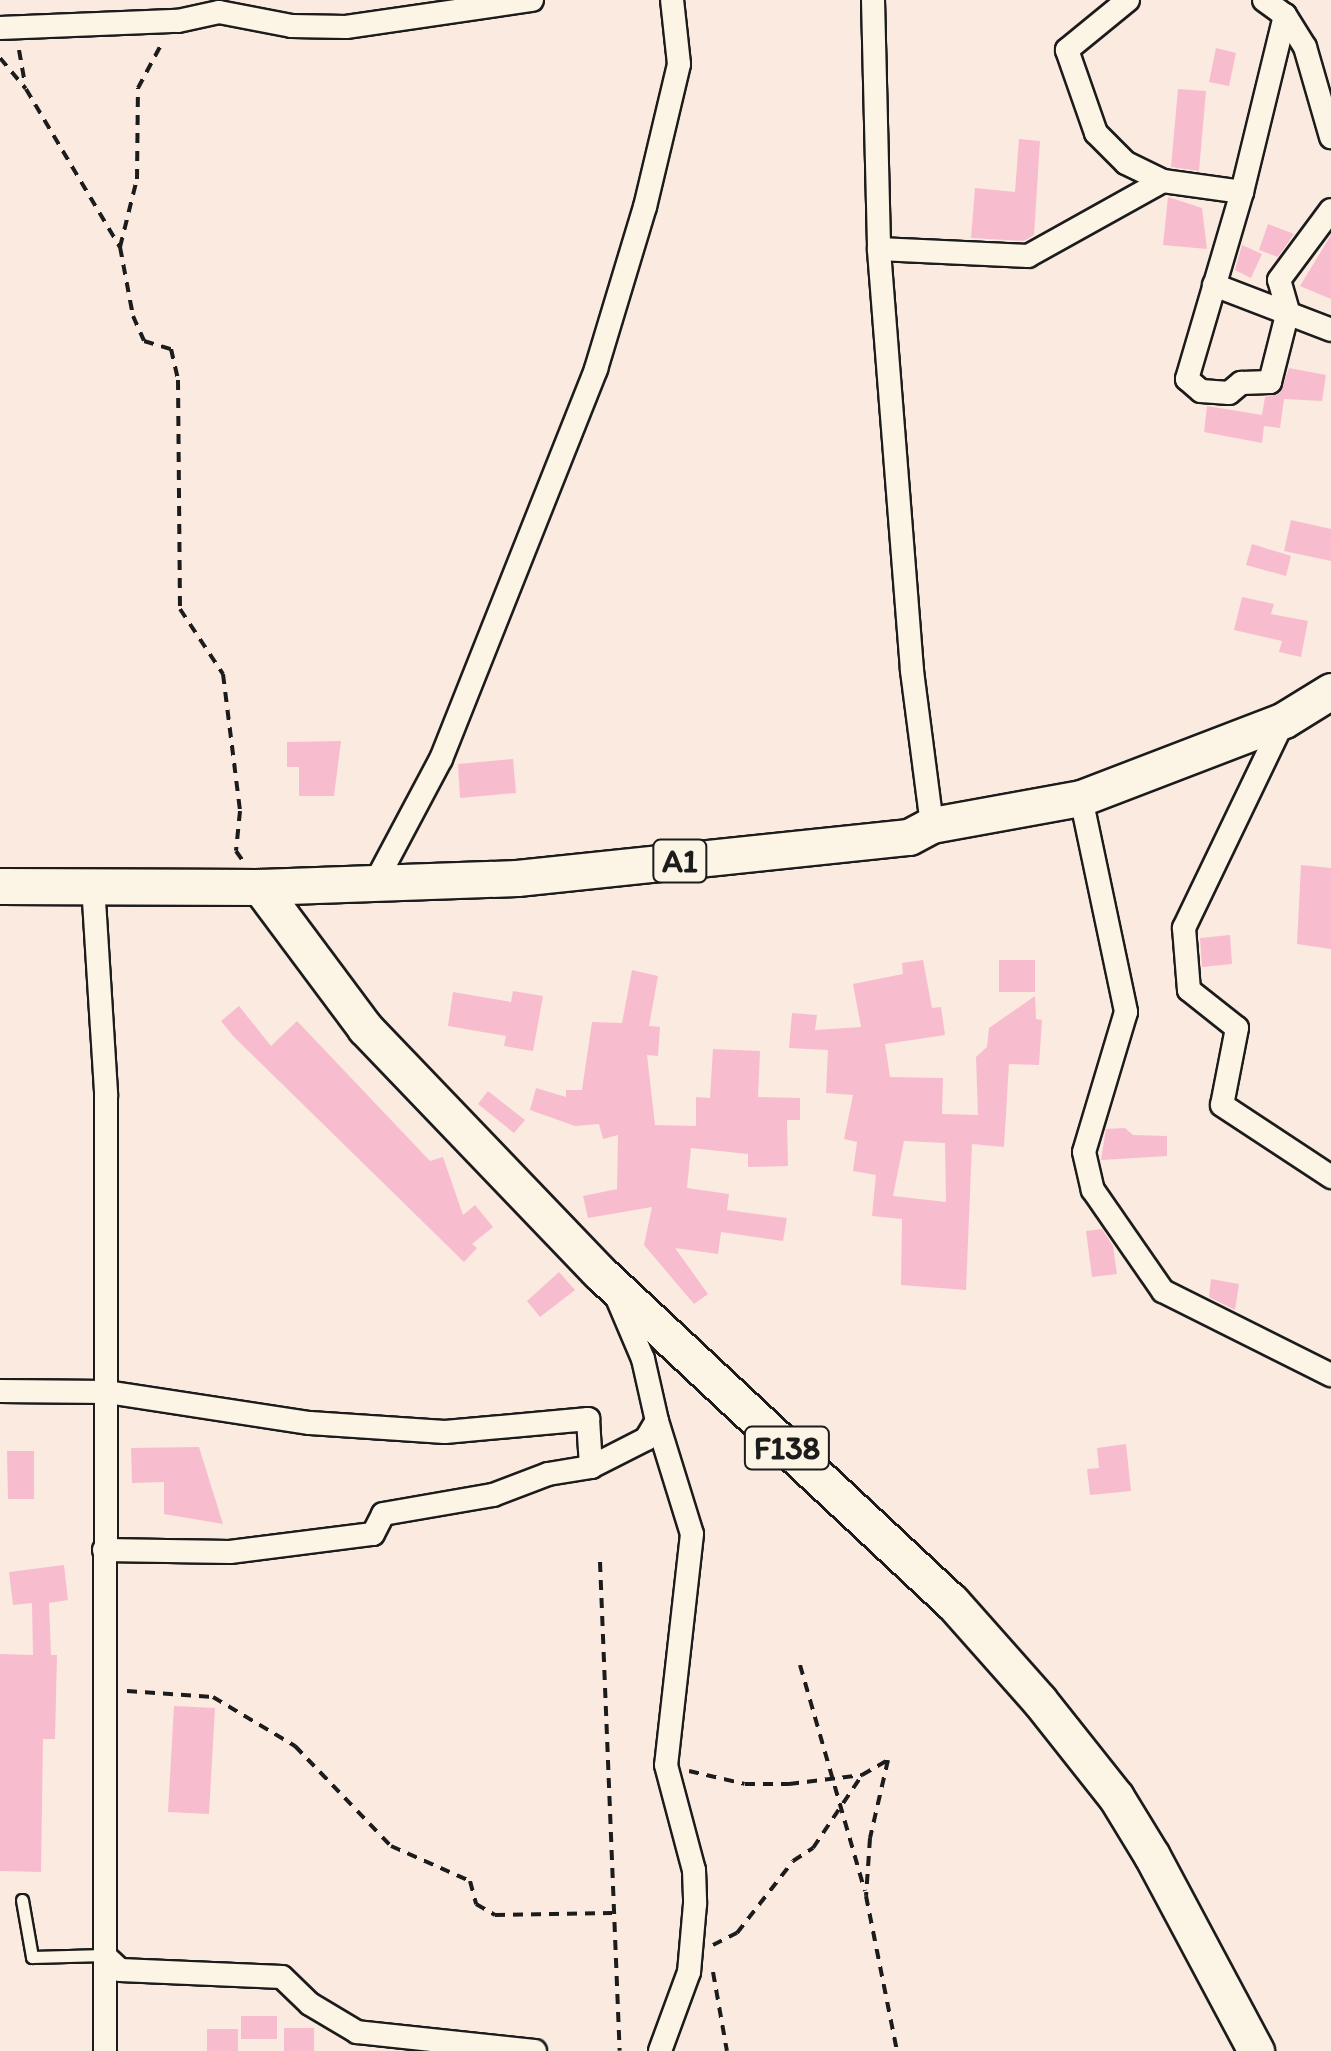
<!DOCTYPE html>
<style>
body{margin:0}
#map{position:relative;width:1331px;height:2051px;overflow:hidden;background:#fbeae0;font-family:Itim,sans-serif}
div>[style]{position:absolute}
.building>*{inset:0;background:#f7bdce}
.path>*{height:4px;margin-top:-2px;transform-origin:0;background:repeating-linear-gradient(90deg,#1c1c1c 0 10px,transparent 0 18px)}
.roads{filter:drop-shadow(2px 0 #1c1c1c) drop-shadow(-2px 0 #1c1c1c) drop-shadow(0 2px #1c1c1c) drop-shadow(0 -2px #1c1c1c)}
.service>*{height:11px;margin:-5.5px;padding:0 5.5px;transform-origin:5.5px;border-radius:5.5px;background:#fcf5e5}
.minor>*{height:22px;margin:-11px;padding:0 11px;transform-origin:11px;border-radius:11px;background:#fcf5e5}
.primary>*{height:35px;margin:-17.5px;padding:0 17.5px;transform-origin:17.5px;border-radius:17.5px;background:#fcf5e5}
.trunk>*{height:35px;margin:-17.5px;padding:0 17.5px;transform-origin:17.5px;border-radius:17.5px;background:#fcf5e5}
span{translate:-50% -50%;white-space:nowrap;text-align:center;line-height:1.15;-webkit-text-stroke:10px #fcf5e5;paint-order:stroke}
.shield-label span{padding:2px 8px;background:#fcf5e5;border:2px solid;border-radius:8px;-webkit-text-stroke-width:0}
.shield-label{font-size:32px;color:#1c1c1c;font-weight:700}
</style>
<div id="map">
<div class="building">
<div style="clip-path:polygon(1216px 48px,1236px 53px,1229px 86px,1209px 82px)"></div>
<div style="clip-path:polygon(1178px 89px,1206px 91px,1199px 171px,1171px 167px)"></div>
<div style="clip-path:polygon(1019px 139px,1040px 141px,1034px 235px,1024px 241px,971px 238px,975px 188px,1015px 192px)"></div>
<div style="clip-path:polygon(1168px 197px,1202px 208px,1207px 249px,1163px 245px)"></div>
<div style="clip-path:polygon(1268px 224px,1294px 234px,1278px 257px,1259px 250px)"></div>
<div style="clip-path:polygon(1331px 235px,1331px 299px,1300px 286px)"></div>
<div style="clip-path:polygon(1242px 245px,1262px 254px,1251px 278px,1235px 270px)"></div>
<div style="clip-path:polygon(1289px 368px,1326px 375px,1322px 401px,1284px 399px,1280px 428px,1264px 426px,1262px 443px,1204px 432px,1207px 406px,1262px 415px,1265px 397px,1280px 393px)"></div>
<div style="clip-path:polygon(1291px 520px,1331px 529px,1331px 561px,1284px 551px)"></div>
<div style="clip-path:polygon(1252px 544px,1291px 556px,1286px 576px,1246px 565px)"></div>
<div style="clip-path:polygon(1242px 597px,1274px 604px,1271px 614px,1308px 621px,1301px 657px,1279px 652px,1282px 641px,1234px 630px)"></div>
<div style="clip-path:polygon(341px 741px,334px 796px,299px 796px,299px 767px,287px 767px,287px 742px)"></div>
<div style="clip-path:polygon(513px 759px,516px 793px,460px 798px,458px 764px)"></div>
<div style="clip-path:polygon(1301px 865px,1331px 868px,1331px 949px,1297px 944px)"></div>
<div style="clip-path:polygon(1230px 935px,1232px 964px,1202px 967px,1200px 938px)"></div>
<div style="clip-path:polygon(evenodd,923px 960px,932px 1008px,941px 1007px,945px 1035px,885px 1044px,890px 1077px,943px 1078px,942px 1114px,978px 1115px,976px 1057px,987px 1047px,989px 1028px,1035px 996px,1036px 1019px,1042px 1020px,1039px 1065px,1009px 1064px,1004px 1147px,972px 1144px,966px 1290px,901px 1285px,902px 1219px,872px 1216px,876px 1175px,853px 1171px,857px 1142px,844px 1139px,853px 1095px,826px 1093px,828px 1050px,789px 1048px,792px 1013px,817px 1015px,815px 1030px,861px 1027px,853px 984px,903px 974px,902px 963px,923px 960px,904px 1141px,945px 1143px,946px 1202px,893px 1196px,904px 1141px)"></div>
<div style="clip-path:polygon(999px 960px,1035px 960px,1035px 992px,999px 992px)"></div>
<div style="clip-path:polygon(632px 970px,658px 976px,649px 1026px,660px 1027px,658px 1056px,647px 1055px,655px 1125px,696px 1126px,696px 1097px,710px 1098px,713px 1049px,760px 1051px,758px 1097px,800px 1098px,800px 1120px,787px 1120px,788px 1166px,748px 1167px,748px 1154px,691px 1148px,687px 1188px,729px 1194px,727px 1210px,787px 1218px,783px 1241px,721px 1232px,718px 1254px,675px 1248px,708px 1294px,694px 1304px,644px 1245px,652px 1207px,588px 1218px,583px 1196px,617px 1189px,618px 1135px,603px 1139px,599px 1124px,575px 1126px,530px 1110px,536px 1088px,566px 1097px,566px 1090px,582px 1090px,592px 1022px,622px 1023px)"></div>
<div style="clip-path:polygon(513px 991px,543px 996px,533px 1051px,504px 1046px,506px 1036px,448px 1026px,453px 992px,511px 1002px)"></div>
<div style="clip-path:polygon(239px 1006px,271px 1046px,297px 1021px,430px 1161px,443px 1157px,463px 1215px,475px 1205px,493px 1227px,472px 1244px,477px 1248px,464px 1262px,234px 1037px,221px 1021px)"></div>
<div style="clip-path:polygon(488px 1091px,525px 1120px,514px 1133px,478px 1104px)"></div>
<div style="clip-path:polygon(1125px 1128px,1133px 1135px,1167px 1136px,1167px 1156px,1101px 1160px,1106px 1129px)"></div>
<div style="clip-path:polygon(1102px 1229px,1113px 1246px,1117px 1274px,1092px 1277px,1086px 1231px)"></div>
<div style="clip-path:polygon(559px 1272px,575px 1290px,540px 1317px,527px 1301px)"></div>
<div style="clip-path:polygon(1211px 1279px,1239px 1284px,1235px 1310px,1209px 1297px)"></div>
<div style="clip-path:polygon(1126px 1444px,1131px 1491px,1090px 1495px,1087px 1469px,1099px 1468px,1097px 1448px)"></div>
<div style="clip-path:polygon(199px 1447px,223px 1524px,164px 1514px,164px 1482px,132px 1483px,131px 1448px)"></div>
<div style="clip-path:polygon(7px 1451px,34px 1451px,34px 1499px,8px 1499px)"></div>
<div style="clip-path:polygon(64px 1565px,68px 1600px,49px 1603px,51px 1655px,57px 1655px,55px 1739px,43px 1739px,41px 1872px,0 1871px,0 1654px,33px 1655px,32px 1603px,13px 1605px,9px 1572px)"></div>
<div style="clip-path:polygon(174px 1706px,215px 1708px,209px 1814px,168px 1812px)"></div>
<div style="clip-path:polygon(241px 2016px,277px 2016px,277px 2039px,241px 2039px)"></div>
<div style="clip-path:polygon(284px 2028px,314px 2028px,314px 2051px,284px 2051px)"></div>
<div style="clip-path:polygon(207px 2029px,238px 2029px,238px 2051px,207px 2051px)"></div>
</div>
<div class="path">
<div style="left:19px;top:50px;width:35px;rotate:80deg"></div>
<div style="left:0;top:58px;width:40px;rotate:50deg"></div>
<div style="left:26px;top:89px;width:184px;rotate:59.3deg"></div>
<div style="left:120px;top:247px;width:70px;rotate:-76deg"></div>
<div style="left:137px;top:179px;width:91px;rotate:-89.4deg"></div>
<div style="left:138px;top:88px;width:49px;rotate:-61.9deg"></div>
<div style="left:120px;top:247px;width:70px;rotate:79.3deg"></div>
<div style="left:133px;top:316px;width:27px;rotate:66deg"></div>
<div style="left:144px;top:341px;width:28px;rotate:17deg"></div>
<div style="left:171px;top:349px;width:32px;rotate:77deg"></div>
<div style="left:178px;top:380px;width:229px;rotate:89.5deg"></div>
<div style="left:180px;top:609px;width:78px;rotate:56.5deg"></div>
<div style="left:223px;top:674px;width:138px;rotate:82.9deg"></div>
<div style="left:240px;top:811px;width:40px;rotate:95.7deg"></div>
<div style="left:236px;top:851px;width:12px;rotate:55deg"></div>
<div style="left:600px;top:1562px;width:489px;rotate:87.7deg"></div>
<div style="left:800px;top:1665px;width:235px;rotate:74deg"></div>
<div style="left:127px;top:1691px;width:86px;rotate:4deg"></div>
<div style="left:213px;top:1697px;width:96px;rotate:30.9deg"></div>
<div style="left:295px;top:1746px;width:139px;rotate:46.2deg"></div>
<div style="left:391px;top:1846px;width:86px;rotate:23.9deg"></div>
<div style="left:470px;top:1881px;width:24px;rotate:75deg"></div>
<div style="left:476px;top:1904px;width:22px;rotate:30deg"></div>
<div style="left:495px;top:1915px;width:117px;rotate:-1deg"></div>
<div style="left:888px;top:1760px;width:80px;rotate:103deg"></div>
<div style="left:870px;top:1838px;width:58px;rotate:93.9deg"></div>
<div style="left:866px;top:1896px;width:158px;rotate:78.7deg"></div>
<div style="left:689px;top:1771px;width:57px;rotate:13.1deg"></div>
<div style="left:745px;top:1784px;width:44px"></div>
<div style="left:789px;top:1784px;width:74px;rotate:-7deg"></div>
<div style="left:862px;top:1775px;width:30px;rotate:-30deg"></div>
<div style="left:713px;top:1945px;width:27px;rotate:-27deg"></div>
<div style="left:737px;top:1933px;width:91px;rotate:-52.1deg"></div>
<div style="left:793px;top:1861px;width:24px;rotate:-33deg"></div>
<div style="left:813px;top:1848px;width:88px;rotate:-56.1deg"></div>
<div style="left:713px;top:1972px;width:80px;rotate:80deg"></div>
</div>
<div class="roads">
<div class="service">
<div style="left:22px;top:1900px;width:58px;rotate:80deg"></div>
<div style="left:32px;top:1957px;width:72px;rotate:-1.6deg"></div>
</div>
<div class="minor">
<div style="left:873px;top:0;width:249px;rotate:88.6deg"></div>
<div style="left:1128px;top:0;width:79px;rotate:140.7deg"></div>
<div style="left:1067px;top:50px;width:88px;rotate:70.7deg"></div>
<div style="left:1096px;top:133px;width:42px;rotate:45deg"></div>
<div style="left:1126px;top:163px;width:41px;rotate:25.9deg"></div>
<div style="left:1264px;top:0;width:26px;rotate:36deg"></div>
<div style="left:1285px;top:15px;width:38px;rotate:58deg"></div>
<div style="left:1305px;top:47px;width:94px;rotate:73.9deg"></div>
<div style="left:0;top:28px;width:178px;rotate:-2.3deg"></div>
<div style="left:178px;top:21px;width:42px;rotate:-12.4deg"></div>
<div style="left:219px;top:12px;width:74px;rotate:10.9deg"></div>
<div style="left:292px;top:26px;width:54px;rotate:1.1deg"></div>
<div style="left:346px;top:27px;width:188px;rotate:-8.3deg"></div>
<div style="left:1242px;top:192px;width:182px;rotate:-76.3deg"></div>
<div style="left:1214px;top:285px;width:125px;rotate:21deg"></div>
<div style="left:1284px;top:720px;width:231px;rotate:115.7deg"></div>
<div style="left:1184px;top:928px;width:62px;rotate:85.4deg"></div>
<div style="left:1189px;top:990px;width:61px;rotate:38.4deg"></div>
<div style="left:1237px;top:1028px;width:78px;rotate:101deg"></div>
<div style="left:1222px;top:1105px;width:131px;rotate:33.4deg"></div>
<div style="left:1081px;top:798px;width:219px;rotate:78.1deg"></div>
<div style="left:1126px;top:1012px;width:146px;rotate:106.7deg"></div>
<div style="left:1084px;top:1152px;width:39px;rotate:77deg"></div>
<div style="left:1093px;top:1190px;width:123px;rotate:55.3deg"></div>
<div style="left:1163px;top:1291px;width:188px;rotate:26.6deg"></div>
<div style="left:932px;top:825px;width:156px;rotate:-97.4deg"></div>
<div style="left:912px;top:670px;width:422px;rotate:-94.5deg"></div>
<div style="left:879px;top:249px;width:149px;rotate:2.7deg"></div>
<div style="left:1028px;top:256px;width:154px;rotate:-29.1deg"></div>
<div style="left:1163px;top:181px;width:80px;rotate:7.9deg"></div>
<div style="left:1242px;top:192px;width:195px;rotate:106.4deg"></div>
<div style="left:1187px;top:379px;width:18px;rotate:41deg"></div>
<div style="left:1201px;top:391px;width:28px;rotate:4deg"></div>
<div style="left:1229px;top:393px;width:16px;rotate:-40deg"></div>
<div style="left:1241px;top:383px;width:29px;rotate:-2deg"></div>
<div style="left:1270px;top:382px;width:73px;rotate:-75.8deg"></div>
<div style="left:1288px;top:311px;width:32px;rotate:-106deg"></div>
<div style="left:1279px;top:280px;width:87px;rotate:-53.4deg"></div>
<div style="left:375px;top:883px;width:140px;rotate:-62deg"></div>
<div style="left:441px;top:759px;width:420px;rotate:-68.3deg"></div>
<div style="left:596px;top:369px;width:169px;rotate:-73.2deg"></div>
<div style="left:645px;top:207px;width:147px;rotate:-76.6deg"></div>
<div style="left:679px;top:64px;width:64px;rotate:-96.2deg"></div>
<div style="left:93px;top:885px;width:209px;rotate:86.4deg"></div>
<div style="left:106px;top:1094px;width:957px;rotate:90.06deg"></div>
<div style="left:0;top:1391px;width:107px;rotate:0.5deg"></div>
<div style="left:107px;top:1392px;width:205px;rotate:8.7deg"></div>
<div style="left:310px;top:1423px;width:135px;rotate:3.8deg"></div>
<div style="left:445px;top:1432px;width:144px;rotate:-5.2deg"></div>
<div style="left:588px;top:1419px;width:48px;rotate:86.4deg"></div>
<div style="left:591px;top:1467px;width:62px;rotate:-27deg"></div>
<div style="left:646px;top:1439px;width:21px;rotate:-59deg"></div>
<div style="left:657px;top:1421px;width:64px;rotate:-102.7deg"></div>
<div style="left:643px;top:1359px;width:64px;rotate:-113deg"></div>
<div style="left:657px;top:1421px;width:118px;rotate:72.8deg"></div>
<div style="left:692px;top:1534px;width:232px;rotate:96.4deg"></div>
<div style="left:666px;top:1765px;width:109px;rotate:75.1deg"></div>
<div style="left:694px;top:1870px;width:34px;rotate:88deg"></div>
<div style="left:695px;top:1904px;width:68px;rotate:95deg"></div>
<div style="left:689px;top:1972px;width:84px;rotate:110.2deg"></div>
<div style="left:104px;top:1550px;width:126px;rotate:0.9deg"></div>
<div style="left:230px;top:1552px;width:144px;rotate:-7.2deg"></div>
<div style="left:373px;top:1534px;width:22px;rotate:-63deg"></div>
<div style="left:383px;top:1514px;width:112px;rotate:-9.8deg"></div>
<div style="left:493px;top:1495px;width:59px;rotate:-20.9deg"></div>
<div style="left:548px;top:1474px;width:44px;rotate:-9.2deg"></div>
<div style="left:104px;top:1955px;width:22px;rotate:43deg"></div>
<div style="left:120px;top:1970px;width:162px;rotate:2.5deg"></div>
<div style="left:282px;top:1977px;width:39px;rotate:44deg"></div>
<div style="left:310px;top:2004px;width:55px;rotate:30.8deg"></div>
<div style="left:357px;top:2032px;width:179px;rotate:6.1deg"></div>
</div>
<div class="primary">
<div style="left:260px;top:887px;width:176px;rotate:53.3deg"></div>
<div style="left:365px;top:1028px;width:338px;rotate:46.2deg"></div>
<div style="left:599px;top:1272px;width:483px;rotate:43.1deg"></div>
<div style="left:952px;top:1602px;width:131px;rotate:48.4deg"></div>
<div style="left:1039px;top:1700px;width:124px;rotate:51.6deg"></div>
<div style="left:1116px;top:1797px;width:69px;rotate:58.6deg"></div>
<div style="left:1152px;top:1856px;width:221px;rotate:61.9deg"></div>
</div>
<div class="trunk">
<div style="left:0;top:886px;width:260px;rotate:0.2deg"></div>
<div style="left:260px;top:887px;width:257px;rotate:-2deg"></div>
<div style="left:517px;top:878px;width:394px;rotate:-6deg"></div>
<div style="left:909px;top:837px;width:26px;rotate:-28deg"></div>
<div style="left:932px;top:825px;width:151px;rotate:-10.3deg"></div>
<div style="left:1081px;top:798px;width:217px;rotate:-21deg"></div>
<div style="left:1284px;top:720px;width:55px;rotate:-31.7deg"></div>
</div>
</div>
<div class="shield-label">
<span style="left:680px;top:861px">A1</span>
<span style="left:787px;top:1448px">F138</span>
</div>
</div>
